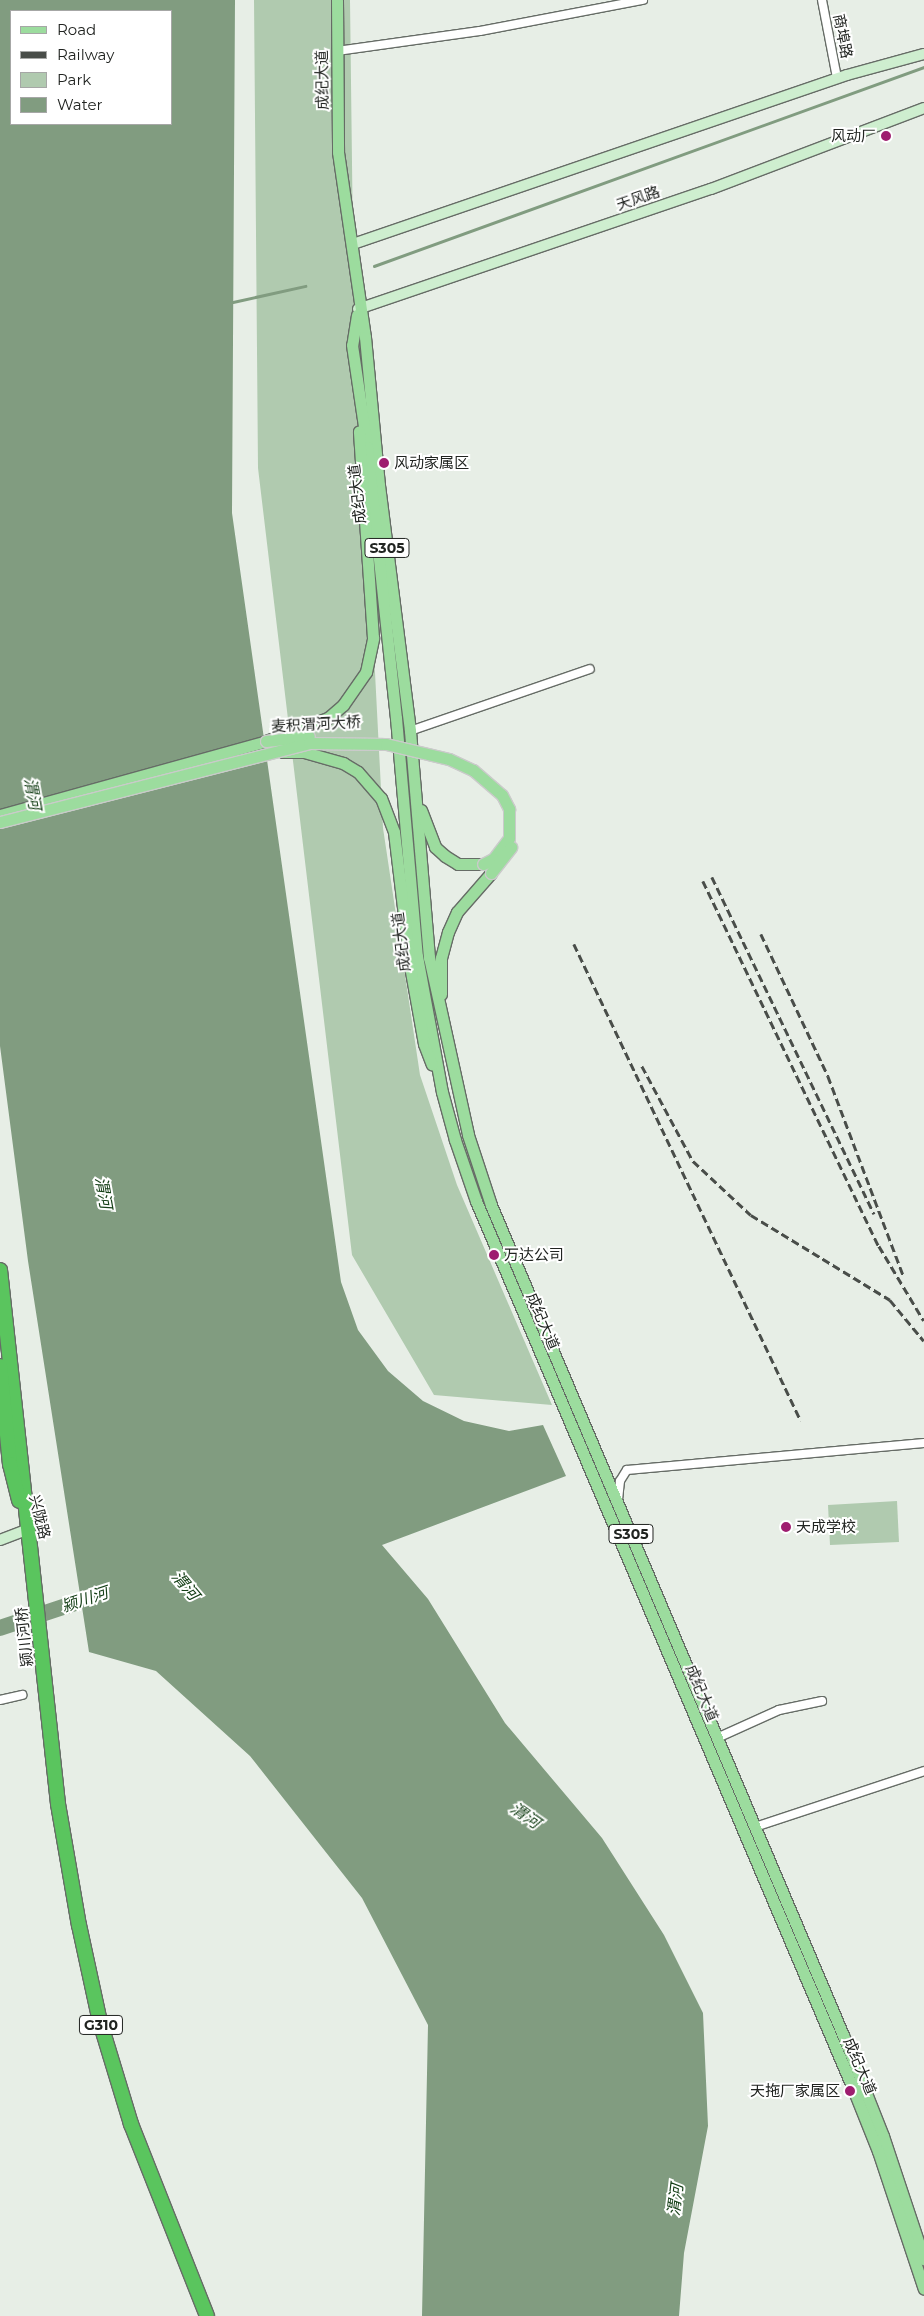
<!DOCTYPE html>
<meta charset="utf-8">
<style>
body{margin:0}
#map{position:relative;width:924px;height:2316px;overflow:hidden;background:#e7eee6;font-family:Montserrat,"Noto Sans SC",sans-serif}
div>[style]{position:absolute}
.green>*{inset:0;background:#b0caaf}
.water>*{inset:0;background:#819c80}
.stream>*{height:2.5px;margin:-1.25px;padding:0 1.25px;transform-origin:1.25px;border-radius:1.25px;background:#819c80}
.river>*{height:16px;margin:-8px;padding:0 8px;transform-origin:8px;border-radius:8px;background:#819c80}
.roads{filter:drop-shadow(1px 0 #666c66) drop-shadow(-1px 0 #666c66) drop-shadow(0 1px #666c66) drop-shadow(0 -1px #666c66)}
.street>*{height:8px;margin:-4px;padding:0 4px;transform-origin:4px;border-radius:4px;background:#fff}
.secondary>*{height:10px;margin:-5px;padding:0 5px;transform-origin:5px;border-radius:5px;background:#ceeecf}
.primary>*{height:11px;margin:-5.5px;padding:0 5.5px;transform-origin:5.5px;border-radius:5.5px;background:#9cdc9e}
.highway>*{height:14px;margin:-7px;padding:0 7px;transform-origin:7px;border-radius:7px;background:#5ac55e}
.rail>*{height:2.5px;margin-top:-1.25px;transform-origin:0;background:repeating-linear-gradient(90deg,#494d49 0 8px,transparent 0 12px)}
.bridges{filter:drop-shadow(1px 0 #cacaca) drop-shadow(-1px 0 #cacaca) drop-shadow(0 1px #cacaca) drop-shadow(0 -1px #cacaca)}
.primary-bridge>*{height:11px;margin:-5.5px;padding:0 5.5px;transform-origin:5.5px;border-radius:5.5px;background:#9cdc9e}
.dots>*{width:14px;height:14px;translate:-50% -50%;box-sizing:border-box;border:2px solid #fff;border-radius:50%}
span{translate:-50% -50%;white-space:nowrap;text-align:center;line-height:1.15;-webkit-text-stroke:4px #fff;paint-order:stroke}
.shield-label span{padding:1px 4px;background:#fff;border:1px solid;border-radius:4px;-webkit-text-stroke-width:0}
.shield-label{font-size:14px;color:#212421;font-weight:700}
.street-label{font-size:15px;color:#212421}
.poi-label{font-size:15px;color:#212421}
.right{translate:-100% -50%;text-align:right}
.left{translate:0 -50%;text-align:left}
.water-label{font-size:16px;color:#164018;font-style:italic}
.legend{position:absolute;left:10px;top:10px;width:162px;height:115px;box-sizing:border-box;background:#fff;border:1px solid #a6a7a6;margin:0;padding:6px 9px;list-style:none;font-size:15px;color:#212421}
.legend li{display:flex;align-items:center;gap:10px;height:25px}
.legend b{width:25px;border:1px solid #a6a7a6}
</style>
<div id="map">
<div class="green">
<div style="clip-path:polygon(254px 0,350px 0,353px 244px,383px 828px,420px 1075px,457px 1185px,552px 1405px,434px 1395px,352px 1255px,258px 468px)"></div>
<div style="clip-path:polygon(897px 1501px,899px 1542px,830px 1545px,828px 1505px)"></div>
</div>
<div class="water">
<div style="clip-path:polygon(evenodd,0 0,235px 0,232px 513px,341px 1282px,358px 1330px,388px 1371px,423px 1401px,464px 1421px,509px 1431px,543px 1425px,566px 1476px,382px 1545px,428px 1599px,505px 1723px,602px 1838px,664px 1935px,703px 2013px,708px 2126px,684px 2253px,679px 2316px,422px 2316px,428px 2025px,362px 1898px,250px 1756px,156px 1671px,89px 1652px,28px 1261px,0 1046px,0 0,11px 11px,171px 11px,171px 124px,11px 124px,11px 11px)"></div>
</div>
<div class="stream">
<div style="left:374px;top:266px;width:585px;rotate:-19.89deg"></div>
<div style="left:233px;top:302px;width:74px;rotate:-12.5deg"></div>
</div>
<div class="river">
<div style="left:0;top:1628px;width:108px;rotate:-18.4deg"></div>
</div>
<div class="roads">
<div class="street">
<div style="left:822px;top:0;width:79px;rotate:79.1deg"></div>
<div style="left:337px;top:51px;width:144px;rotate:-8deg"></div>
<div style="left:480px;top:31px;width:166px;rotate:-10.8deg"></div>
<div style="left:410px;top:731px;width:190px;rotate:-19deg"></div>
<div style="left:618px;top:1500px;width:19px;rotate:-84deg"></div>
<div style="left:620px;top:1481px;width:13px;rotate:-58deg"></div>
<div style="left:627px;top:1470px;width:298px;rotate:-5.2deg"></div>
<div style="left:0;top:1700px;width:23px;rotate:-13deg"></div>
<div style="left:717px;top:1738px;width:68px;rotate:-24.3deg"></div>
<div style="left:779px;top:1710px;width:44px;rotate:-11.8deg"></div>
<div style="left:755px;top:1827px;width:178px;rotate:-18.3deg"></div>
</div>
<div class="secondary">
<div style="left:353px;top:244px;width:522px;rotate:-18.89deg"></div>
<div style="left:847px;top:75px;width:80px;rotate:-15.3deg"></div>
<div style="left:358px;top:309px;width:373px;rotate:-18.8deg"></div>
<div style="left:711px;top:189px;width:228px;rotate:-20.8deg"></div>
<div style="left:0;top:1540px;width:28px;rotate:-21deg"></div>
</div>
<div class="primary">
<div style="left:337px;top:0;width:152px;rotate:89.6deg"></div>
<div style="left:338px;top:152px;width:187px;rotate:81.7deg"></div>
<div style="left:365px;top:337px;width:149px;rotate:84.6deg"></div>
<div style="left:379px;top:485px;width:248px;rotate:82.8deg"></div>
<div style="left:410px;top:731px;width:227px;rotate:85.2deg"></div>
<div style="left:429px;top:957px;width:182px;rotate:77.6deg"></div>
<div style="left:468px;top:1135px;width:74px;rotate:71.8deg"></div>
<div style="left:491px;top:1205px;width:902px;rotate:67.02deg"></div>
<div style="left:843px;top:2035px;width:109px;rotate:68.4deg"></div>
<div style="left:883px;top:2136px;width:130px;rotate:71.6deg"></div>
<div style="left:357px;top:315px;width:30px;rotate:99deg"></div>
<div style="left:352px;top:345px;width:103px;rotate:81.6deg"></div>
<div style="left:367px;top:447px;width:273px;rotate:83.9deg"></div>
<div style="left:396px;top:718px;width:239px;rotate:85deg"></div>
<div style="left:417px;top:956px;width:138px;rotate:79.6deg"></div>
<div style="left:442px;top:1092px;width:50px;rotate:74.8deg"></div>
<div style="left:455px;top:1140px;width:65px;rotate:71deg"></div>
<div style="left:476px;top:1201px;width:967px;rotate:66.99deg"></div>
<div style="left:854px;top:2091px;width:65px;rotate:68.2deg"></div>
<div style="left:878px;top:2151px;width:145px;rotate:71.6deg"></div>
<div style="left:283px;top:752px;width:21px"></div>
<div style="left:304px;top:752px;width:41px;rotate:15.8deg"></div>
<div style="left:343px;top:763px;width:17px;rotate:31deg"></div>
<div style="left:358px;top:772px;width:35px;rotate:49deg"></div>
<div style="left:381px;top:798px;width:36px;rotate:69deg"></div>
<div style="left:394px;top:832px;width:135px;rotate:83.2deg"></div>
<div style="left:410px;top:966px;width:79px;rotate:79.8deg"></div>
<div style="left:424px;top:1044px;width:22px;rotate:69deg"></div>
<div style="left:421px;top:810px;width:40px;rotate:69deg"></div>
<div style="left:435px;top:847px;width:13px;rotate:42deg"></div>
<div style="left:445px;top:856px;width:15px;rotate:32deg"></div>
<div style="left:458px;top:864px;width:25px"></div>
<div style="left:0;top:815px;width:276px;rotate:-15.5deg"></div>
<div style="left:266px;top:741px;width:66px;rotate:-20.4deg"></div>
<div style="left:328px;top:718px;width:20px;rotate:-41deg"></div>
<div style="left:343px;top:705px;width:40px;rotate:-55.1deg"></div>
<div style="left:366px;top:672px;width:35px;rotate:-78deg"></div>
<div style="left:373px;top:638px;width:207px;rotate:-93.9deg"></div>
<div style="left:441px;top:994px;width:36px;rotate:-90deg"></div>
<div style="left:441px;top:958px;width:27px;rotate:-75deg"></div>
<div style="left:448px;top:932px;width:22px;rotate:-66deg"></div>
<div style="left:457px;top:912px;width:52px;rotate:-48.9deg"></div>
</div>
<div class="highway">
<div style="left:0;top:1270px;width:537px;rotate:83.8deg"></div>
<div style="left:58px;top:1804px;width:123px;rotate:80.2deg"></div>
<div style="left:79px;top:1925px;width:99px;rotate:77.8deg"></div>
<div style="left:100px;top:2022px;width:107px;rotate:73.1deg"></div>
<div style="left:131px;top:2124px;width:206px;rotate:68.4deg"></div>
<div style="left:0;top:1366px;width:99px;rotate:84.2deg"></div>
<div style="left:10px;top:1464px;width:38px;rotate:76deg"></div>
</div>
</div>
<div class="rail">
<div style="left:712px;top:877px;width:374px;rotate:64.3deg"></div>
<div style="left:703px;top:881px;width:405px;rotate:64.3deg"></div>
<div style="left:879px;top:1246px;width:87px;rotate:59deg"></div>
<div style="left:761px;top:934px;width:157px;rotate:64.7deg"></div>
<div style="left:828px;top:1076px;width:215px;rotate:69.3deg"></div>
<div style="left:574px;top:944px;width:528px;rotate:64.55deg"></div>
<div style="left:642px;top:1066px;width:108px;rotate:61.8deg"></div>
<div style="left:693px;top:1161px;width:79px;rotate:43deg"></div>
<div style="left:751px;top:1215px;width:163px;rotate:31.4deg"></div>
<div style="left:890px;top:1300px;width:53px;rotate:50.3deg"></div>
</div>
<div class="bridges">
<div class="primary-bridge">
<div style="left:266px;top:741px;width:43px;rotate:-6.6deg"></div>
<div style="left:0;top:822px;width:319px;rotate:-14.3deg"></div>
<div style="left:309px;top:743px;width:77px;rotate:0.7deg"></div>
<div style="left:386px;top:744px;width:65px;rotate:13.4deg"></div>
<div style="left:449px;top:759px;width:26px;rotate:25deg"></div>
<div style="left:473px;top:770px;width:38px;rotate:41deg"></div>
<div style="left:502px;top:795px;width:16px;rotate:63deg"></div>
<div style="left:509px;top:809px;width:29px;rotate:90deg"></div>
<div style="left:509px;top:838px;width:26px;rotate:127deg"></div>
<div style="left:493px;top:859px;width:11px;rotate:153deg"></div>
<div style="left:491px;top:873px;width:33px;rotate:-52deg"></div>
</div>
</div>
<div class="dots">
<div style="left:886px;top:136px;background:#9e1d6f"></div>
<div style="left:384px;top:463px;background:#9e1d6f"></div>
<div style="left:494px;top:1255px;background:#9e1d6f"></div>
<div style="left:786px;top:1527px;background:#9e1d6f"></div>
<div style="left:850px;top:2091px;background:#9e1d6f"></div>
</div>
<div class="shield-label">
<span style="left:387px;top:548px">S305</span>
<span style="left:631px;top:1534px">S305</span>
<span style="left:101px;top:2025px">G310</span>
</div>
<div class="street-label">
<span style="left:843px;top:36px;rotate:79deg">商埠路</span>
<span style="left:322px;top:80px;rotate:-91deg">成纪大道</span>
<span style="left:638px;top:198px;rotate:-19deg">天风路</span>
<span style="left:357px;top:494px;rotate:-96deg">成纪大道</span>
<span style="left:316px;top:724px;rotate:-3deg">麦积渭河大桥</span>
<span style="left:401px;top:942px;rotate:-97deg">成纪大道</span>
<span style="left:543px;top:1321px;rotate:67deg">成纪大道</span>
<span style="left:40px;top:1517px;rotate:76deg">兴陇路</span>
<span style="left:24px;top:1637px;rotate:-96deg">颍川河桥</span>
<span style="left:702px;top:1693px;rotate:67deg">成纪大道</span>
<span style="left:860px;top:2066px;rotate:67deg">成纪大道</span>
</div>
<div class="poi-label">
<span class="right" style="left:876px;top:136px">风动厂</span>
<span class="left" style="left:394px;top:463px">风动家属区</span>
<span class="left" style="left:504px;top:1255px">万达公司</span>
<span class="left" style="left:796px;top:1527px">天成学校</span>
<span class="right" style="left:840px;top:2091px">天拖厂家属区</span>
</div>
<div class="water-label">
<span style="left:32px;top:794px;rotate:80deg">渭河</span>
<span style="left:103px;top:1193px;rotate:80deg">渭河</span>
<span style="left:185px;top:1586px;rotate:50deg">渭河</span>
<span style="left:85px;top:1600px;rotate:-18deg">颍川河</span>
<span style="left:525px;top:1816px;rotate:35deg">渭河</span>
<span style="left:676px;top:2200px;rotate:-83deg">渭河</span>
</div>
<ul class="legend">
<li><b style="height:6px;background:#9cdc9e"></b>Road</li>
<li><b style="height:6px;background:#494d49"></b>Railway</li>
<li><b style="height:14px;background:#b0caaf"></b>Park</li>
<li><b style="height:14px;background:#819c80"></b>Water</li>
</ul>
</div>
